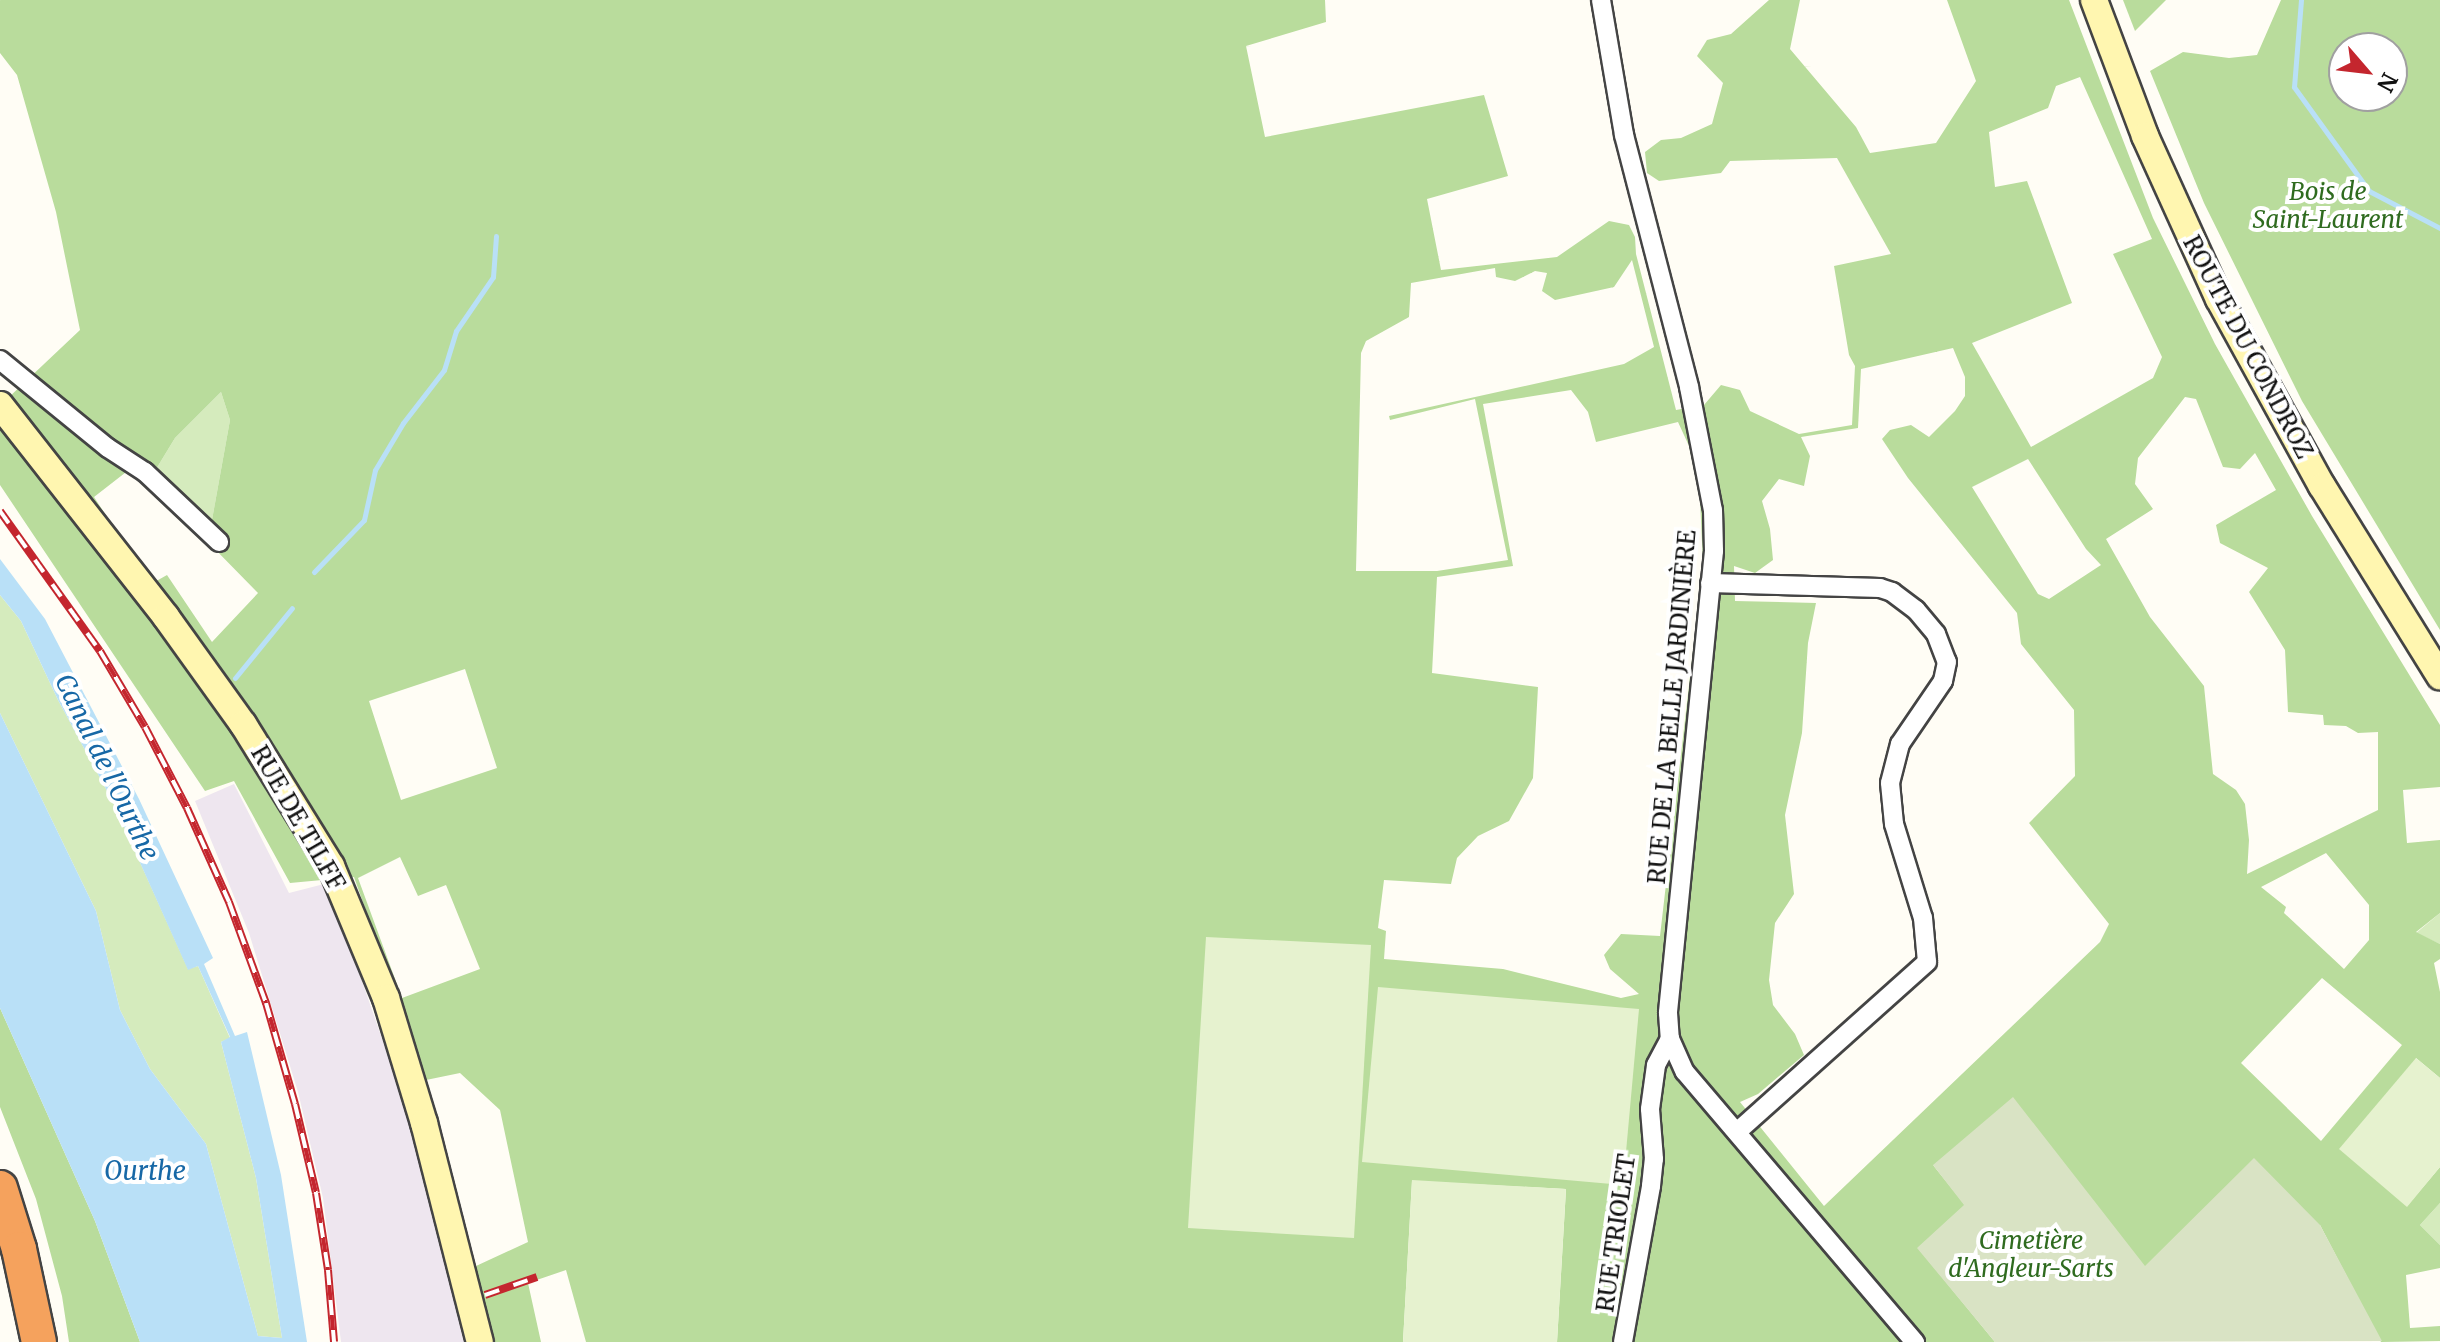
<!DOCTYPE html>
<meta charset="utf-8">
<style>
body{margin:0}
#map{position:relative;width:2440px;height:1342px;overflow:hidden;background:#fffdf5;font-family:Merriweather,serif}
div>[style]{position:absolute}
.industrial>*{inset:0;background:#eee6ef}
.green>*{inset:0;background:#d5ebbd}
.forest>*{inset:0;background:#b9dc9c}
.cemetery>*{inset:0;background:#d9e3c4}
.pitch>*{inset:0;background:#e6f2cf}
.water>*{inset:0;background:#b9e0f7}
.stream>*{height:5px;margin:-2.5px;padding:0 2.5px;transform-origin:2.5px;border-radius:2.5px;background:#b9e0f7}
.roads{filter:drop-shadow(2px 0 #444) drop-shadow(-2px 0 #444) drop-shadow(0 2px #444) drop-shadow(0 -2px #444)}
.street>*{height:18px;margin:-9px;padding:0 9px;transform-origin:9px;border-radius:9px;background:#fff}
.secondary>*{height:26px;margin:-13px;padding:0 13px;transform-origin:13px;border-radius:13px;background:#fff6b0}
.highway>*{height:34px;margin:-17px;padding:0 17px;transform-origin:17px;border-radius:17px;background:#f5a25d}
.rail>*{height:8px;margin-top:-4px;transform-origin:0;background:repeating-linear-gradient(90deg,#fff 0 15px,#c4262e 0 30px);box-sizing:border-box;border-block:2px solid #c4262e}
span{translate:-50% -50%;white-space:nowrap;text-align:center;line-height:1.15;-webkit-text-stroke:8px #fff;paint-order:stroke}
.park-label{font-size:24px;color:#2f6b1f;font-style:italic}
.street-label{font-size:24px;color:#111}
.water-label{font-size:26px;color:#1768a6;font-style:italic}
.north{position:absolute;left:2328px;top:32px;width:80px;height:80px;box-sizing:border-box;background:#fff;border:2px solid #a0a0a0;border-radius:50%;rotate:118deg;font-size:22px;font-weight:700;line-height:32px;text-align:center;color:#111}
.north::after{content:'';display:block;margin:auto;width:28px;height:36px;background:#c4262e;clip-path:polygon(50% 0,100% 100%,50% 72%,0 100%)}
</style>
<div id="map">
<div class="industrial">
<div style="clip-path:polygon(234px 784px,289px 893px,328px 883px,413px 1128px,473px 1342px,341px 1342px,323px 1198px,298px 1092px,249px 933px,195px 801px)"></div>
</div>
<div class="green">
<div style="clip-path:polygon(221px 392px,230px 420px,208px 542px,147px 484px,175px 438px)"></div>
<div style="clip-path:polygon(0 595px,21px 621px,58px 700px,112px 800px,188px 969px,198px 966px,230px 1038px,221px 1042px,256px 1178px,282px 1338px,258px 1336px,206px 1144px,150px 1069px,120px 1010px,96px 911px,0 713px)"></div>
<div style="clip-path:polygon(2440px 913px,2440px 944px,2416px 933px)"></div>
<div style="clip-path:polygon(2440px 1203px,2440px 1245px,2420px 1225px)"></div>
</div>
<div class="forest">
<div style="clip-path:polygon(evenodd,0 0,1325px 0,1326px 22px,1246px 46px,1265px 137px,1484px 95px,1508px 176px,1427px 199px,1441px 270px,1557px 257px,1609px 221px,1629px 225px,1635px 237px,1636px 254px,1676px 410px,1704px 405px,1721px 385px,1740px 390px,1750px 411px,1799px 434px,1852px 425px,1855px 366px,1849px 355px,1834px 266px,1891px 254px,1837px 158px,1730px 161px,1721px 173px,1659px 181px,1647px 173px,1645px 152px,1661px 140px,1681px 138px,1712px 124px,1723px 83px,1697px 56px,1707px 40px,1731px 34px,1769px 0,1800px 0,1790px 49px,1856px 127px,1870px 153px,1936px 143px,1976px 81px,1947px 0,2069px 0,2153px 218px,2215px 344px,2312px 516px,2440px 725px,2440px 787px,2403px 790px,2407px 843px,2440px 840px,2440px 913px,2416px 932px,2440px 944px,2440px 959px,2434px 963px,2440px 992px,2440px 1078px,2416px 1058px,2407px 1206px,2440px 1167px,2440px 1203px,2420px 1225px,2440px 1245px,2440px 1268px,2406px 1275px,2410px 1328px,2440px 1326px,2440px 1341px,2381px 1342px,2320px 1225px,2145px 1267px,1933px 1165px,1965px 1205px,1918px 1248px,1995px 1342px,1557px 1342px,1566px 1189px,1412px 1181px,1403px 1342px,586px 1342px,566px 1270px,528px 1283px,541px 1342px,491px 1342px,470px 1258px,476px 1266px,528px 1242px,500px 1110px,460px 1073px,426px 1080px,354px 877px,290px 883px,234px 781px,205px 791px,0 485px,0 393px,7px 399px,80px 330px,56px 212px,17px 75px,0 53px,0 0,2080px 77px,2152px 239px,2113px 254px,2162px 357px,2153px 378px,2031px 447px,1972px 343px,2072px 303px,2027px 181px,1995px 187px,1989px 132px,2048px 108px,2056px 86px,2080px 77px,0 0,1632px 260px,1654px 347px,1624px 364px,1389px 416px,1390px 420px,1475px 399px,1508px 560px,1437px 571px,1356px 571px,1361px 353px,1366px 341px,1409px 317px,1411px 283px,1495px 268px,1496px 277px,1515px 281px,1535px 271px,1547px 273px,1542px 291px,1555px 300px,1614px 287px,1632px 260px,0 0,1953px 348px,1965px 377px,1965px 396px,1955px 411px,1929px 437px,1911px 425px,1890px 430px,1882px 439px,1908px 478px,2017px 613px,2021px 644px,2074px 710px,2075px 776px,2029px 823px,2109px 924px,2100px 942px,1824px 1206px,1740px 1102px,1758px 1094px,1804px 1055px,1795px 1034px,1773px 1005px,1769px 980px,1775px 923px,1794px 894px,1785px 815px,1802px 733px,1808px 643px,1816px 603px,1735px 601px,1734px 566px,1755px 573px,1773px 560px,1770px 529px,1762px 501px,1779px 479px,1804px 486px,1810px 456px,1801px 437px,1858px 428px,1861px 369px,1953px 348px,0 0,1571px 390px,1588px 412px,1596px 442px,1678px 422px,1689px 446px,1700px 499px,1703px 564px,1660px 936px,1621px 934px,1604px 955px,1610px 969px,1639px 994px,1621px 998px,1503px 969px,1384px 959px,1386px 931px,1378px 928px,1384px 880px,1451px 884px,1457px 858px,1478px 836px,1509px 821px,1533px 778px,1538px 687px,1432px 673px,1437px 577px,1513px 566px,1483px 404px,1571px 390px,0 0,221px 392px,230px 420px,208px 542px,258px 593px,212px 642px,167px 575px,151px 584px,94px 497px,130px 469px,147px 484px,175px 438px,221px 392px,0 0,2185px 397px,2196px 399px,2223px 467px,2240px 469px,2255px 453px,2276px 490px,2216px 525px,2220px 543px,2268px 568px,2249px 592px,2285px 650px,2288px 712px,2323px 715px,2324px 725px,2346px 726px,2358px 733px,2378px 732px,2378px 810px,2247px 874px,2249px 840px,2245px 804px,2236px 790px,2213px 774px,2204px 686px,2150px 617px,2106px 539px,2153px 509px,2135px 484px,2138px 458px,2185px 397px,0 0,2028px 459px,2086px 549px,2101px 565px,2049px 599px,2038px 594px,1972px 487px,2028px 459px,0 0,465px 669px,497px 768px,401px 800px,369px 701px,465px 669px,0 0,2326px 853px,2369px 905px,2369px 940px,2344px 969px,2284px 913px,2286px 907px,2261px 887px,2326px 853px,0 0,400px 857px,418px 896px,446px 885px,480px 969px,402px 998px,358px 878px,400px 857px,0 0,2322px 978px,2402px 1045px,2321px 1141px,2241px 1063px,2322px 978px)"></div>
<div style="clip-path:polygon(2123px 0,2166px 0,2135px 31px)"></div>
<div style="clip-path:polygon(evenodd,2281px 0,2440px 0,2440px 630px,2302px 401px,2204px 203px,2150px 71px,2183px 52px,2229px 58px,2257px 55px,2281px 0,2344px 48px,2392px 48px,2392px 96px,2344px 96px,2344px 48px)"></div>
<div style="clip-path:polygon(0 1008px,95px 1221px,140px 1342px,69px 1342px,62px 1296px,36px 1199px,0 1107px)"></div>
</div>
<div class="cemetery">
<div style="clip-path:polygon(2013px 1097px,2145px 1266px,2254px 1158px,2320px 1225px,2382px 1341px,1995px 1342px,1917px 1248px,1964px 1205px,1933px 1165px)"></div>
</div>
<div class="pitch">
<div style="clip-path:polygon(1206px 937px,1371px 945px,1354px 1238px,1188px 1228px)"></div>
<div style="clip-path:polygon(1378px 987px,1639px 1009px,1623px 1185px,1362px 1162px)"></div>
<div style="clip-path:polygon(2416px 1058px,2440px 1078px,2440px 1167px,2407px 1207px,2339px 1149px)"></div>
<div style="clip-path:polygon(1412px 1180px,1566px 1189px,1557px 1342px,1403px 1342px)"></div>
</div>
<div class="water">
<div style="clip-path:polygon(0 559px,45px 619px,139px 799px,213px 958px,204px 964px,235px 1036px,247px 1032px,281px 1175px,307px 1342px,140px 1342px,95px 1221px,0 1008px,0 713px,96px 911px,120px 1010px,150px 1069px,206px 1144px,258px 1336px,282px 1338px,256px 1178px,221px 1042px,230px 1037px,198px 966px,188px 970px,112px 800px,58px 700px,21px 621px,0 595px)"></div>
</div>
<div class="stream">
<div style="left:2301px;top:0;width:87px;rotate:94.6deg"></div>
<div style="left:2294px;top:87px;width:128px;rotate:54.2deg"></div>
<div style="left:2369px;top:191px;width:80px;rotate:27.5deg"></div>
<div style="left:314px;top:572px;width:72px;rotate:-46.1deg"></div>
<div style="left:364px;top:520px;width:51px;rotate:-77.6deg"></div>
<div style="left:375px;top:470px;width:55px;rotate:-59.2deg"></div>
<div style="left:403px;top:423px;width:67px;rotate:-52.3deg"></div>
<div style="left:444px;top:370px;width:41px;rotate:-72.9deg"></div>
<div style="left:456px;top:331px;width:65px;rotate:-55.6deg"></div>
<div style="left:493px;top:277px;width:41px;rotate:-85.8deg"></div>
<div style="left:235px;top:678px;width:90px;rotate:-50.8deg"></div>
</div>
<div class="roads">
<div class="street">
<div style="left:1601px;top:0;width:137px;rotate:80.3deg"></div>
<div style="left:1624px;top:135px;width:260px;rotate:75.5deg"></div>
<div style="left:1689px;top:387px;width:125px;rotate:79deg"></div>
<div style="left:1713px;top:510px;width:41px;rotate:88.6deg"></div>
<div style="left:1714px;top:551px;width:464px;rotate:95.7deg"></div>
<div style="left:1668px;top:1013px;width:26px;rotate:86deg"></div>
<div style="left:1670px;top:1039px;width:36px;rotate:66deg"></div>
<div style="left:1685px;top:1072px;width:355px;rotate:49.6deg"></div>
<div style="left:0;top:360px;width:139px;rotate:39.2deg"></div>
<div style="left:108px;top:448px;width:44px;rotate:33deg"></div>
<div style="left:145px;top:472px;width:102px;rotate:43.4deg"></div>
<div style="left:1710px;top:583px;width:170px;rotate:1.7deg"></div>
<div style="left:1880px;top:588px;width:13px;rotate:18deg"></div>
<div style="left:1892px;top:592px;width:30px;rotate:37deg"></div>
<div style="left:1916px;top:610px;width:31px;rotate:50deg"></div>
<div style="left:1936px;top:634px;width:30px;rotate:69deg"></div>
<div style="left:1947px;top:662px;width:19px;rotate:102deg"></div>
<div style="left:1943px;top:681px;width:76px;rotate:124.3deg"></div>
<div style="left:1900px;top:744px;width:40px;rotate:104.4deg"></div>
<div style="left:1890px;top:783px;width:41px;rotate:84.4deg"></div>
<div style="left:1894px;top:824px;width:98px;rotate:72.9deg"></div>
<div style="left:1923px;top:918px;width:44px;rotate:84.8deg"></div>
<div style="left:1927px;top:962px;width:255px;rotate:138.2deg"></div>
<div style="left:1623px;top:1342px;width:158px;rotate:-79.8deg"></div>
<div style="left:1651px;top:1186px;width:27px;rotate:-84deg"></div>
<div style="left:1654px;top:1159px;width:50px;rotate:-94.6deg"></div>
<div style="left:1650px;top:1109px;width:44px;rotate:-82.2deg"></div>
<div style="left:1656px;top:1065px;width:30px;rotate:-62deg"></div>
</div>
<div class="secondary">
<div style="left:2094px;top:0;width:145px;rotate:69.4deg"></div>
<div style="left:2145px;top:136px;width:179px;rotate:65.6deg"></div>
<div style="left:2219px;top:299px;width:213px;rotate:61.2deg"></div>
<div style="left:2322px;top:486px;width:224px;rotate:58.2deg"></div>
<div style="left:0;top:405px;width:269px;rotate:51.9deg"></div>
<div style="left:166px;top:617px;width:132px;rotate:54.3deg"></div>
<div style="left:243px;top:724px;width:167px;rotate:58.2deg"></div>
<div style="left:331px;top:866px;width:143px;rotate:67.4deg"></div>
<div style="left:386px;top:998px;width:131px;rotate:73.1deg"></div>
<div style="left:424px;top:1123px;width:226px;rotate:75.7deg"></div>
</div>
<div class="highway">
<div style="left:0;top:1188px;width:64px;rotate:72.7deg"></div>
<div style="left:19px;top:1249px;width:95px;rotate:77.9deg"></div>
</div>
</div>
<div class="rail">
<div style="left:0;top:511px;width:172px;rotate:54.5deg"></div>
<div style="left:100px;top:651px;width:88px;rotate:59.4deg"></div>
<div style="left:145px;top:727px;width:91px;rotate:62.6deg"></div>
<div style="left:187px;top:808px;width:103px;rotate:65.9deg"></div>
<div style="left:229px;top:902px;width:108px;rotate:69.9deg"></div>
<div style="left:266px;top:1003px;width:105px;rotate:74deg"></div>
<div style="left:295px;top:1104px;width:91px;rotate:76.7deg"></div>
<div style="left:316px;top:1193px;width:78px;rotate:81.1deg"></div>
<div style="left:328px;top:1270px;width:72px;rotate:85.2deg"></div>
<div style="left:485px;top:1295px;width:55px;rotate:-19.1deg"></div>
</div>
<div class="park-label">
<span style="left:2328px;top:206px">Bois de<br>Saint-Laurent</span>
<span style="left:2031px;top:1255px">Cimetière<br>d'Angleur-Sarts</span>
</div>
<div class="street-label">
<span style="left:2248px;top:347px;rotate:62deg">ROUTE DU CONDROZ</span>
<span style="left:1672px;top:707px;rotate:-85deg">RUE DE LA BELLE JARDINIÈRE</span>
<span style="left:298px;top:818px;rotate:60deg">RUE DE TILFF</span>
<span style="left:1616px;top:1233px;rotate:-82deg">RUE TRIOLET</span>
</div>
<div class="water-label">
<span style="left:107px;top:767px;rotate:64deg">Canal de l'Ourthe</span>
<span style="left:145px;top:1171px">Ourthe</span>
</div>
<div class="north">N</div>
</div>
